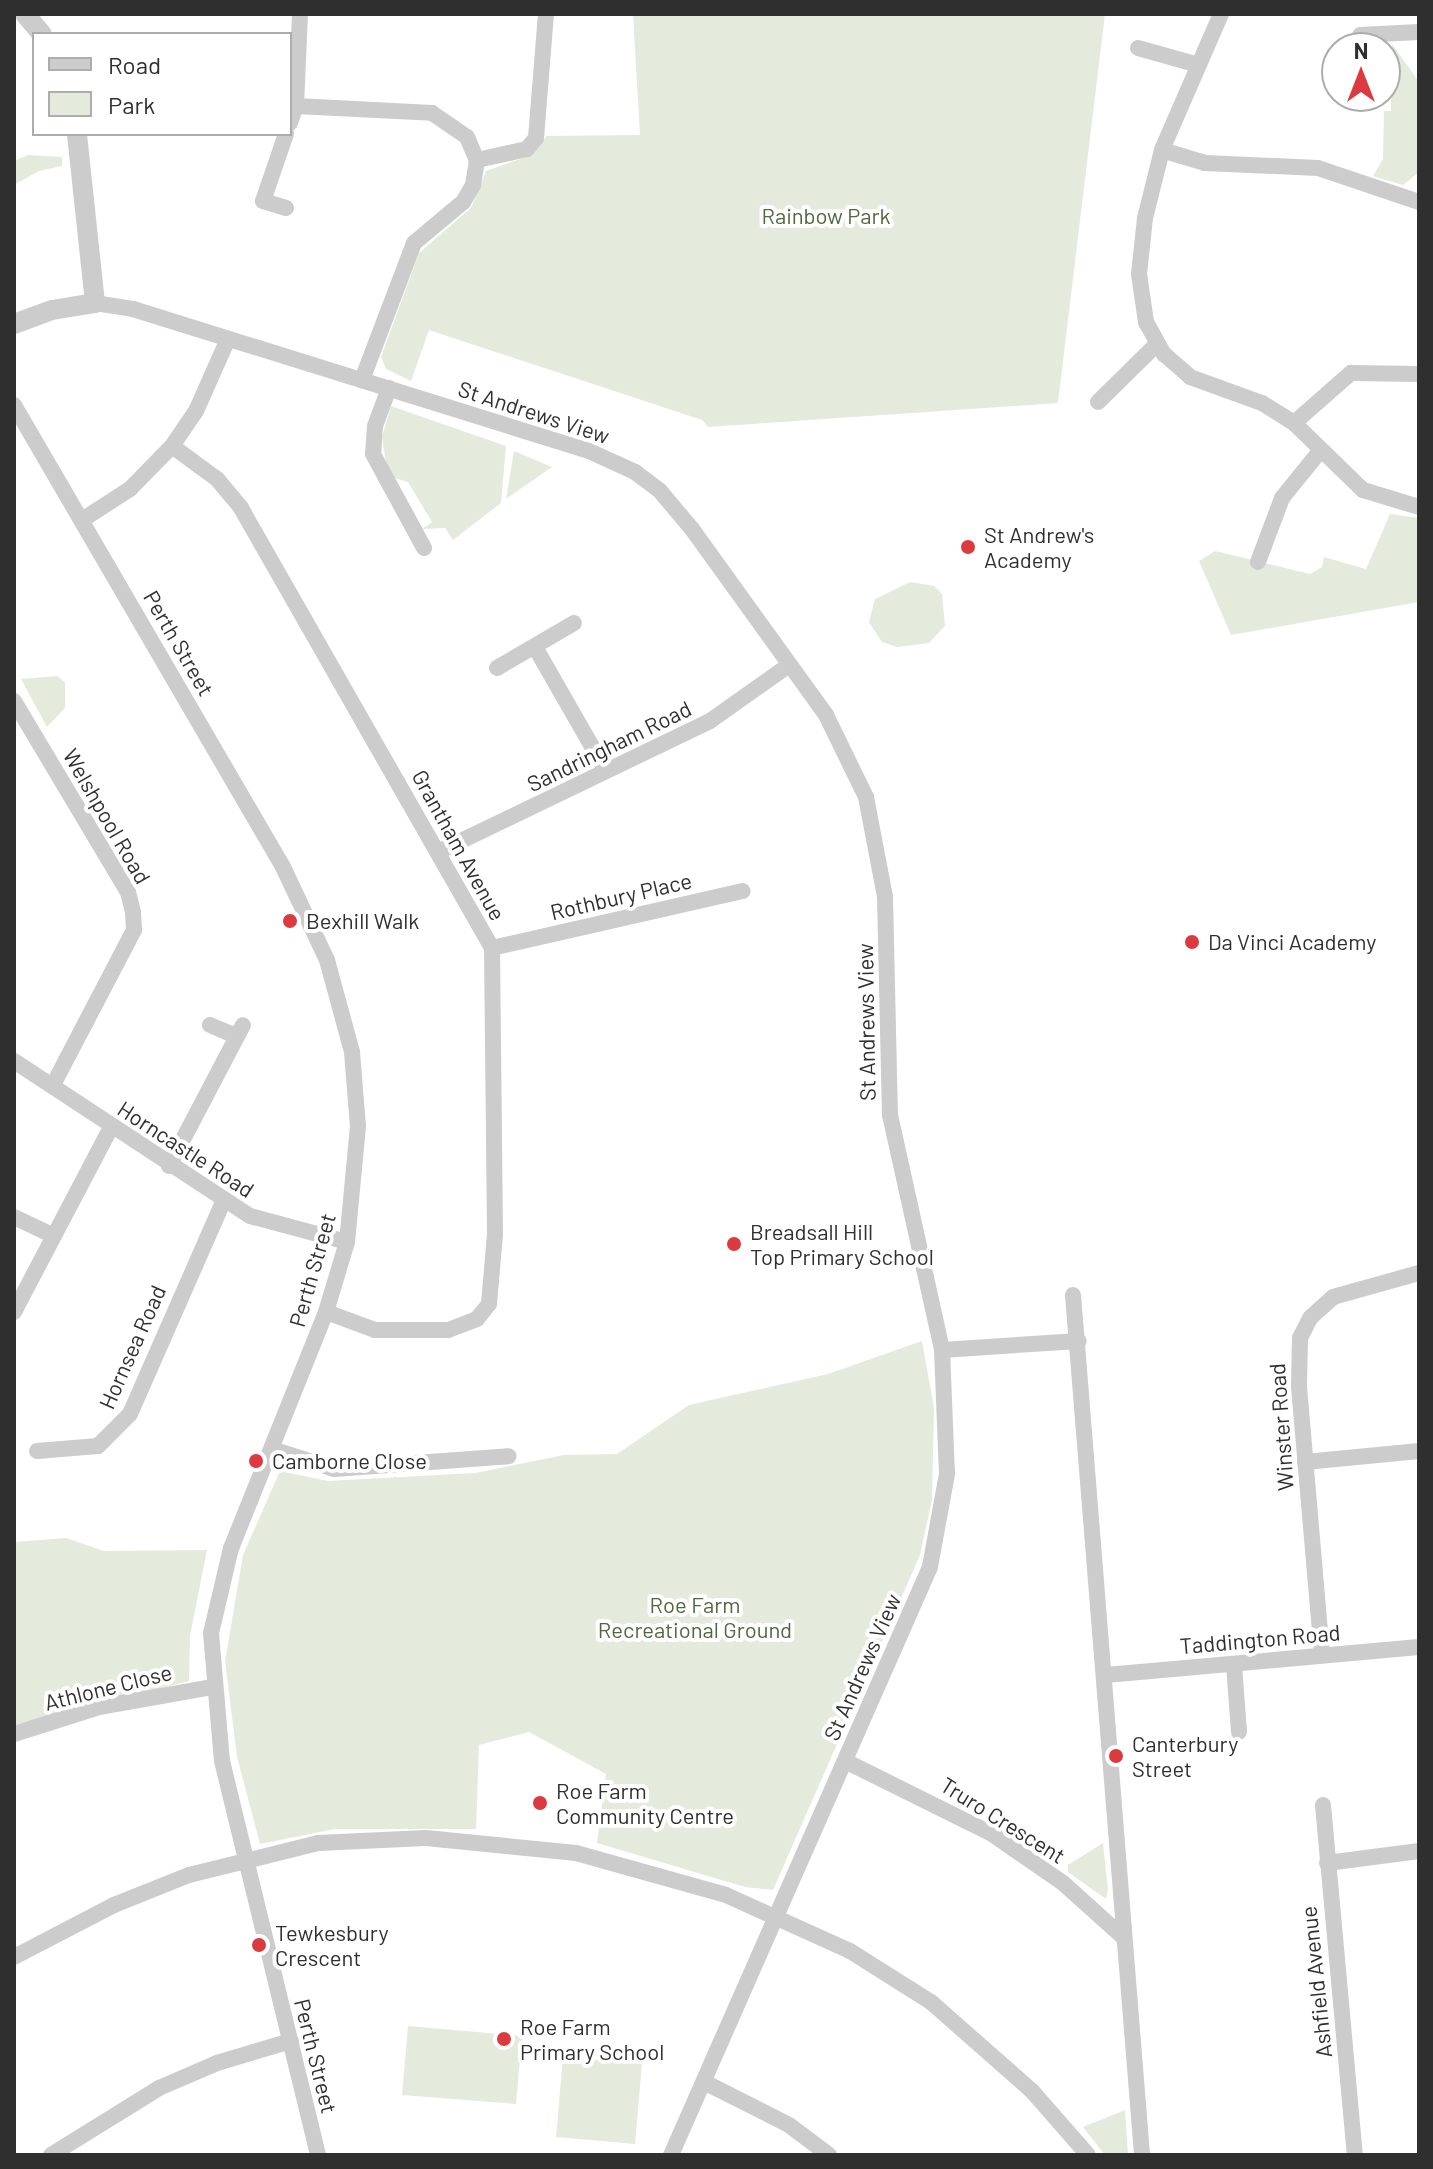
<!DOCTYPE html>
<style>
body{margin:0}
#map{position:relative;width:1433px;height:2169px;overflow:hidden;background:#fff;font-family:Barlow,sans-serif}
div>[style]{position:absolute}
.green>*{inset:0;background:#e4ebdd}
.minor>*{height:16px;margin:-8px;padding:0 8px;transform-origin:8px;border-radius:8px;background:#ccc}
.tertiary>*{height:20px;margin:-10px;padding:0 10px;transform-origin:10px;border-radius:10px;background:#ccc}
.dots>*{width:22px;height:22px;translate:-50% -50%;box-sizing:border-box;border:4px solid #fff;border-radius:50%}
span{translate:-50% -50%;white-space:nowrap;text-align:center;line-height:1.15;-webkit-text-stroke:8px #fff;paint-order:stroke}
.park-label{font-size:22px;color:#4f683e}
.street-label{font-size:22px;color:#2f2f2f}
.poi-label{font-size:22px;color:#2f2f2f}
.left{translate:0 -50%;text-align:left}
.frame{position:absolute;inset:0;border:16px solid #2f2f2f;pointer-events:none}
.legend{position:absolute;left:32px;top:32px;width:260px;height:104px;box-sizing:border-box;background:#fff;border:2px solid #acacac;margin:0;padding:10px 14px;list-style:none;font-size:24px;color:#2f2f2f}
.legend li{display:flex;align-items:center;gap:16px;height:40px}
.legend b{width:40px;border:2px solid #acacac}
.north{position:absolute;left:1321px;top:32px;width:80px;height:80px;box-sizing:border-box;background:#fff;border:2px solid #acacac;border-radius:50%;rotate:0deg;font-size:22px;font-weight:700;line-height:32px;text-align:center;color:#2f2f2f}
.north::after{content:'';display:block;margin:auto;width:28px;height:36px;background:#db3b3e;clip-path:polygon(50% 0,100% 100%,50% 72%,0 100%)}
</style>
<div id="map">
<div class="green">
<div style="clip-path:polygon(633px 14px,1105px 14px,1058px 403px,708px 427px,702px 420px,429px 330px,411px 381px,386px 369px,381px 357px,419px 253px,471px 208px,486px 171px,529px 156px,547px 136px,640px 135px)"></div>
<div style="clip-path:polygon(1392px 44px,1417px 79px,1419px 172px,1403px 185px,1373px 176px,1383px 159px,1384px 111px,1391px 111px)"></div>
<div style="clip-path:polygon(28px 155px,62px 157px,62px 166px,39px 171px,14px 185px,14px 161px)"></div>
<div style="clip-path:polygon(391px 406px,506px 446px,501px 503px,453px 540px,445px 528px,422px 529px,432px 522px,408px 482px,392px 477px,387px 468px,382px 437px)"></div>
<div style="clip-path:polygon(514px 451px,552px 467px,506px 499px)"></div>
<div style="clip-path:polygon(1390px 514px,1419px 518px,1419px 602px,1231px 635px,1199px 561px,1215px 551px,1310px 574px,1322px 567px,1324px 557px,1366px 569px)"></div>
<div style="clip-path:polygon(910px 582px,934px 586px,942px 594px,945px 626px,929px 643px,897px 647px,882px 642px,869px 622px,875px 599px)"></div>
<div style="clip-path:polygon(57px 676px,65px 682px,65px 708px,47px 727px,21px 679px)"></div>
<div style="clip-path:polygon(922px 1341px,934px 1408px,932px 1500px,920px 1555px,773px 1890px,745px 1887px,597px 1843px,606px 1774px,529px 1732px,479px 1745px,476px 1829px,335px 1829px,260px 1844px,237px 1757px,225px 1661px,243px 1555px,280px 1471px,328px 1481px,475px 1473px,564px 1455px,617px 1454px,689px 1405px,828px 1374px)"></div>
<div style="clip-path:polygon(66px 1538px,104px 1551px,207px 1550px,190px 1636px,189px 1681px,14px 1725px,14px 1542px)"></div>
<div style="clip-path:polygon(1103px 1843px,1108px 1890px,1106px 1899px,1068px 1872px,1068px 1865px)"></div>
<div style="clip-path:polygon(408px 2026px,522px 2036px,516px 2104px,402px 2095px)"></div>
<div style="clip-path:polygon(563px 2057px,642px 2064px,635px 2144px,556px 2137px)"></div>
<div style="clip-path:polygon(1125px 2110px,1128px 2155px,1105px 2155px,1083px 2127px)"></div>
</div>
<div class="minor">
<div style="left:300px;top:14px;width:92px;rotate:92.5deg"></div>
<div style="left:296px;top:106px;width:136px;rotate:2.9deg"></div>
<div style="left:432px;top:113px;width:42px;rotate:34.4deg"></div>
<div style="left:467px;top:137px;width:25px;rotate:67deg"></div>
<div style="left:477px;top:160px;width:25px;rotate:99deg"></div>
<div style="left:473px;top:185px;width:20px;rotate:120deg"></div>
<div style="left:463px;top:202px;width:64px;rotate:140.1deg"></div>
<div style="left:414px;top:243px;width:147px;rotate:110.8deg"></div>
<div style="left:1221px;top:14px;width:148px;rotate:113.5deg"></div>
<div style="left:1162px;top:150px;width:70px;rotate:104deg"></div>
<div style="left:1145px;top:218px;width:56px;rotate:96.1deg"></div>
<div style="left:1139px;top:274px;width:49px;rotate:81.7deg"></div>
<div style="left:1146px;top:322px;width:37px;rotate:61deg"></div>
<div style="left:1164px;top:354px;width:35px;rotate:41deg"></div>
<div style="left:1190px;top:377px;width:77px;rotate:19.9deg"></div>
<div style="left:1262px;top:403px;width:38px;rotate:32deg"></div>
<div style="left:1294px;top:423px;width:96px;rotate:44.2deg"></div>
<div style="left:1363px;top:490px;width:59px;rotate:16.9deg"></div>
<div style="left:1360px;top:35px;width:59px;rotate:-2.9deg"></div>
<div style="left:1138px;top:48px;width:63px;rotate:15.6deg"></div>
<div style="left:290px;top:123px;width:18px;rotate:-71deg"></div>
<div style="left:1162px;top:150px;width:45px;rotate:16.8deg"></div>
<div style="left:1205px;top:163px;width:113px;rotate:2.5deg"></div>
<div style="left:1318px;top:168px;width:107px;rotate:18.6deg"></div>
<div style="left:477px;top:160px;width:51px;rotate:-12.4deg"></div>
<div style="left:527px;top:149px;width:14px;rotate:-51deg"></div>
<div style="left:536px;top:138px;width:124px;rotate:-85.4deg"></div>
<div style="left:286px;top:208px;width:24px;rotate:-163deg"></div>
<div style="left:263px;top:201px;width:71px;rotate:-71.1deg"></div>
<div style="left:95px;top:303px;width:38px;rotate:9deg"></div>
<div style="left:133px;top:309px;width:478px;rotate:17.3deg"></div>
<div style="left:589px;top:451px;width:51px;rotate:24.5deg"></div>
<div style="left:635px;top:472px;width:31px;rotate:37deg"></div>
<div style="left:660px;top:491px;width:50px;rotate:49.9deg"></div>
<div style="left:692px;top:529px;width:229px;rotate:54.2deg"></div>
<div style="left:826px;top:715px;width:91px;rotate:64deg"></div>
<div style="left:866px;top:797px;width:102px;rotate:79.2deg"></div>
<div style="left:885px;top:897px;width:218px;rotate:88.7deg"></div>
<div style="left:890px;top:1115px;width:241px;rotate:77.5deg"></div>
<div style="left:942px;top:1350px;width:124px;rotate:87.7deg"></div>
<div style="left:947px;top:1474px;width:95px;rotate:100.4deg"></div>
<div style="left:930px;top:1567px;width:643px;rotate:113.77deg"></div>
<div style="left:389px;top:388px;width:40px;rotate:110.2deg"></div>
<div style="left:375px;top:426px;width:28px;rotate:94deg"></div>
<div style="left:373px;top:454px;width:107px;rotate:61.5deg"></div>
<div style="left:1098px;top:402px;width:83px;rotate:-44.5deg"></div>
<div style="left:14px;top:405px;width:535px;rotate:59.79deg"></div>
<div style="left:283px;top:867px;width:103px;rotate:64.7deg"></div>
<div style="left:327px;top:960px;width:95px;rotate:74.8deg"></div>
<div style="left:352px;top:1052px;width:74px;rotate:85.4deg"></div>
<div style="left:358px;top:1126px;width:117px;rotate:95.4deg"></div>
<div style="left:347px;top:1242px;width:73px;rotate:106.7deg"></div>
<div style="left:326px;top:1312px;width:254px;rotate:111.9deg"></div>
<div style="left:231px;top:1548px;width:87px;rotate:103.2deg"></div>
<div style="left:211px;top:1633px;width:128px;rotate:85.1deg"></div>
<div style="left:222px;top:1761px;width:406px;rotate:76.3deg"></div>
<div style="left:1294px;top:423px;width:76px;rotate:-41.3deg"></div>
<div style="left:1351px;top:373px;width:68px;rotate:0.8deg"></div>
<div style="left:172px;top:446px;width:56px;rotate:36.3deg"></div>
<div style="left:217px;top:479px;width:38px;rotate:50deg"></div>
<div style="left:241px;top:508px;width:507px;rotate:60.3deg"></div>
<div style="left:492px;top:948px;width:286px;rotate:89.4deg"></div>
<div style="left:495px;top:1234px;width:70px;rotate:94.9deg"></div>
<div style="left:489px;top:1304px;width:19px;rotate:129deg"></div>
<div style="left:477px;top:1319px;width:31px;rotate:159deg"></div>
<div style="left:448px;top:1330px;width:73px;rotate:180deg"></div>
<div style="left:375px;top:1330px;width:52px;rotate:-159.8deg"></div>
<div style="left:82px;top:520px;width:57px;rotate:-32.9deg"></div>
<div style="left:130px;top:489px;width:60px;rotate:-45.7deg"></div>
<div style="left:172px;top:446px;width:42px;rotate:-55.6deg"></div>
<div style="left:196px;top:411px;width:79px;rotate:-66deg"></div>
<div style="left:1258px;top:562px;width:68px;rotate:-69.4deg"></div>
<div style="left:1282px;top:498px;width:60px;rotate:-51deg"></div>
<div style="left:535px;top:647px;width:143px;rotate:60.2deg"></div>
<div style="left:497px;top:668px;width:89px;rotate:-30.3deg"></div>
<div style="left:14px;top:701px;width:222px;rotate:59.2deg"></div>
<div style="left:128px;top:892px;width:21px;rotate:76deg"></div>
<div style="left:133px;top:912px;width:18px;rotate:87deg"></div>
<div style="left:134px;top:930px;width:175px;rotate:117.6deg"></div>
<div style="left:438px;top:852px;width:302px;rotate:-25.7deg"></div>
<div style="left:710px;top:721px;width:97px;rotate:-35.3deg"></div>
<div style="left:492px;top:948px;width:257px;rotate:-12.8deg"></div>
<div style="left:210px;top:1025px;width:26px;rotate:23deg"></div>
<div style="left:14px;top:1061px;width:282px;rotate:33.3deg"></div>
<div style="left:250px;top:1216px;width:100px;rotate:15deg"></div>
<div style="left:169px;top:1166px;width:159px;rotate:-62.3deg"></div>
<div style="left:14px;top:1217px;width:42px;rotate:25.3deg"></div>
<div style="left:1073px;top:1295px;width:863px;rotate:85.41deg"></div>
<div style="left:14px;top:1312px;width:209px;rotate:-62.3deg"></div>
<div style="left:942px;top:1350px;width:137px;rotate:-3.8deg"></div>
<div style="left:272px;top:1449px;width:65px;rotate:17.9deg"></div>
<div style="left:334px;top:1469px;width:175px;rotate:-4.2deg"></div>
<div style="left:37px;top:1451px;width:61px;rotate:-4.7deg"></div>
<div style="left:98px;top:1446px;width:45px;rotate:-45deg"></div>
<div style="left:130px;top:1414px;width:232px;rotate:-66.3deg"></div>
<div style="left:1305px;top:1462px;width:115px;rotate:-5.5deg"></div>
<div style="left:1322px;top:1655px;width:270px;rotate:-94.9deg"></div>
<div style="left:1299px;top:1386px;width:48px;rotate:-88.8deg"></div>
<div style="left:1300px;top:1338px;width:22px;rotate:-63deg"></div>
<div style="left:1310px;top:1318px;width:31px;rotate:-42deg"></div>
<div style="left:1333px;top:1297px;width:89px;rotate:-15.6deg"></div>
<div style="left:1234px;top:1665px;width:67px;rotate:85.7deg"></div>
<div style="left:1106px;top:1675px;width:314px;rotate:-5.1deg"></div>
<div style="left:14px;top:1734px;width:89px;rotate:-17.6deg"></div>
<div style="left:99px;top:1707px;width:116px;rotate:-10deg"></div>
<div style="left:845px;top:1761px;width:164px;rotate:26.4deg"></div>
<div style="left:992px;top:1834px;width:86px;rotate:34.6deg"></div>
<div style="left:1063px;top:1883px;width:82px;rotate:42deg"></div>
<div style="left:1323px;top:1805px;width:351px;rotate:84.8deg"></div>
<div style="left:1327px;top:1863px;width:93px;rotate:-7.4deg"></div>
<div style="left:14px;top:1957px;width:113px;rotate:-27.5deg"></div>
<div style="left:114px;top:1905px;width:81px;rotate:-21.8deg"></div>
<div style="left:189px;top:1875px;width:133px;rotate:-13.9deg"></div>
<div style="left:318px;top:1843px;width:108px;rotate:-2.7deg"></div>
<div style="left:426px;top:1838px;width:151px;rotate:5.7deg"></div>
<div style="left:576px;top:1853px;width:156px;rotate:15.6deg"></div>
<div style="left:726px;top:1895px;width:136px;rotate:24.3deg"></div>
<div style="left:850px;top:1951px;width:96px;rotate:32.2deg"></div>
<div style="left:931px;top:2002px;width:135px;rotate:41.4deg"></div>
<div style="left:1032px;top:2091px;width:85px;rotate:48.8deg"></div>
<div style="left:704px;top:2082px;width:95px;rotate:26.8deg"></div>
<div style="left:789px;top:2125px;width:50px;rotate:36.9deg"></div>
<div style="left:51px;top:2155px;width:127px;rotate:-31.8deg"></div>
<div style="left:159px;top:2088px;width:63px;rotate:-23.3deg"></div>
<div style="left:217px;top:2063px;width:77px;rotate:-16.6deg"></div>
</div>
<div class="tertiary">
<div style="left:25px;top:14px;width:26px;rotate:50deg"></div>
<div style="left:14px;top:324px;width:40px;rotate:-20.2deg"></div>
<div style="left:52px;top:310px;width:44px;rotate:-9.2deg"></div>
<div style="left:95px;top:303px;width:170px;rotate:-96.1deg"></div>
</div>
<div class="dots">
<div style="left:968px;top:547px;background:#db3b3e"></div>
<div style="left:290px;top:921px;background:#db3b3e"></div>
<div style="left:1192px;top:942px;background:#db3b3e"></div>
<div style="left:734px;top:1244px;background:#db3b3e"></div>
<div style="left:256px;top:1461px;background:#db3b3e"></div>
<div style="left:1116px;top:1756px;background:#db3b3e"></div>
<div style="left:540px;top:1803px;background:#db3b3e"></div>
<div style="left:259px;top:1945px;background:#db3b3e"></div>
<div style="left:504px;top:2039px;background:#db3b3e"></div>
</div>
<div class="park-label">
<span style="left:826px;top:216px">Rainbow Park</span>
<span style="left:695px;top:1617px">Roe Farm<br>Recreational Ground</span>
</div>
<div class="street-label">
<span style="left:534px;top:412px;rotate:18deg">St Andrews View</span>
<span style="left:179px;top:643px;rotate:60deg">Perth Street</span>
<span style="left:609px;top:746px;rotate:-26deg">Sandringham Road</span>
<span style="left:107px;top:816px;rotate:60deg">Welshpool Road</span>
<span style="left:459px;top:845px;rotate:61deg">Grantham Avenue</span>
<span style="left:621px;top:896px;rotate:-13deg">Rothbury Place</span>
<span style="left:866px;top:1022px;rotate:-91deg">St Andrews View</span>
<span style="left:186px;top:1149px;rotate:33deg">Horncastle Road</span>
<span style="left:312px;top:1270px;rotate:-74deg">Perth Street</span>
<span style="left:132px;top:1347px;rotate:-66deg">Hornsea Road</span>
<span style="left:1281px;top:1427px;rotate:-94deg">Winster Road</span>
<span style="left:1260px;top:1639px;rotate:-5deg">Taddington Road</span>
<span style="left:862px;top:1667px;rotate:-66deg">St Andrews View</span>
<span style="left:108px;top:1687px;rotate:-14deg">Athlone Close</span>
<span style="left:1003px;top:1820px;rotate:32deg">Truro Crescent</span>
<span style="left:1316px;top:1982px;rotate:-96deg">Ashfield Avenue</span>
<span style="left:316px;top:2056px;rotate:76deg">Perth Street</span>
</div>
<div class="poi-label">
<span class="left" style="left:984px;top:547px">St Andrew's<br>Academy</span>
<span class="left" style="left:306px;top:921px">Bexhill Walk</span>
<span class="left" style="left:1208px;top:942px">Da Vinci Academy</span>
<span class="left" style="left:750px;top:1244px">Breadsall Hill<br>Top Primary School</span>
<span class="left" style="left:272px;top:1461px">Camborne Close</span>
<span class="left" style="left:1132px;top:1756px">Canterbury<br>Street</span>
<span class="left" style="left:556px;top:1803px">Roe Farm<br>Community Centre</span>
<span class="left" style="left:275px;top:1945px">Tewkesbury<br>Crescent</span>
<span class="left" style="left:520px;top:2039px">Roe Farm<br>Primary School</span>
</div>
<div class="frame"></div>
<ul class="legend">
<li><b style="height:10px;background:#ccc"></b>Road</li>
<li><b style="height:22px;background:#e4ebdd"></b>Park</li>
</ul>
<div class="north">N</div>
</div>
